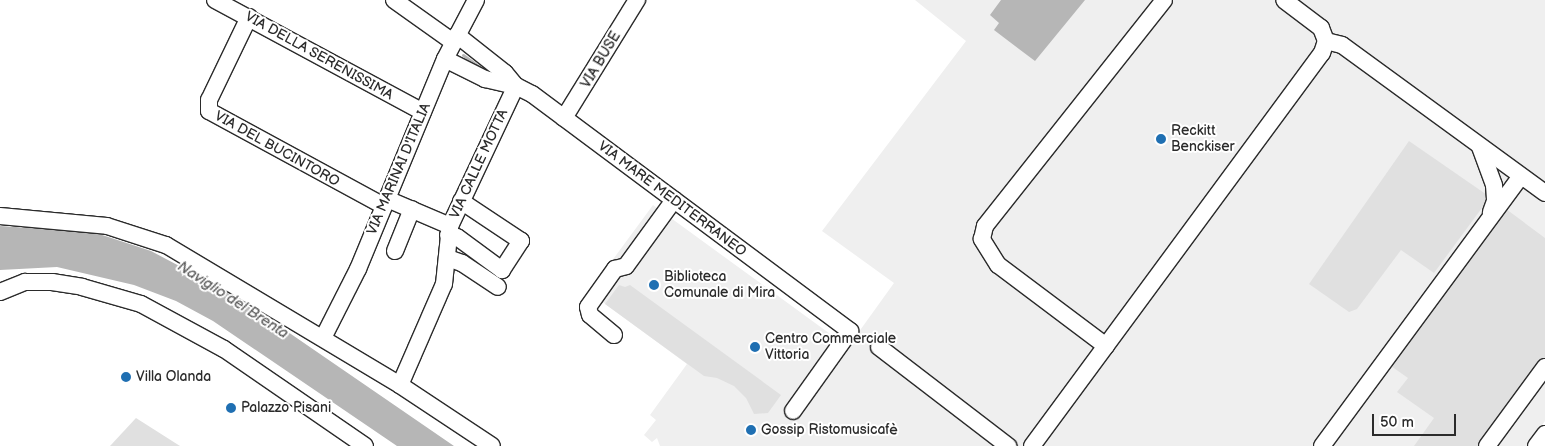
<!DOCTYPE html>
<meta charset="utf-8">
<style>
body{margin:0}
#map{position:relative;width:1545px;height:446px;overflow:hidden;background:#fff;font-family:"Balsamiq Sans",sans-serif}
div>[style]{position:absolute}
.built>*{inset:0;background:#efefef}
.green>*{inset:0;background:#e0e0e0}
.water>*{inset:0;background:#b6b6b6}
.stream>*{height:3px;margin:-1.5px;padding:0 1.5px;transform-origin:1.5px;border-radius:1.5px;background:#b6b6b6}
.roads{filter:drop-shadow(1px 0 #2b2b2b) drop-shadow(-1px 0 #2b2b2b) drop-shadow(0 1px #2b2b2b) drop-shadow(0 -1px #2b2b2b)}
.minor>*{height:16px;margin:-8px;padding:0 8px;transform-origin:8px;border-radius:8px;background:#fff}
.dots>*{width:14px;height:14px;translate:-50% -50%;box-sizing:border-box;border:2px solid #fff;border-radius:50%}
span{translate:-50% -50%;white-space:nowrap;text-align:center;line-height:1.15;-webkit-text-stroke:4px #fff;paint-order:stroke}
.street-label{font-size:14px;color:#2b2b2b}
.poi-label{font-size:14px;color:#2b2b2b}
.left{translate:0 -50%;text-align:left}
.water-label{font-size:15px;color:#5c5c5c;font-style:italic}
.scale{position:absolute;left:1372px;top:414px;width:84px;height:22px;box-sizing:border-box;border:2px solid #2b2b2b;border-top:0;padding-left:6px;font-size:15px;line-height:18px;white-space:nowrap;color:#2b2b2b;-webkit-text-stroke:4px #fff;paint-order:stroke}
</style>
<div id="map">
<div class="built">
<div style="clip-path:polygon(915px 0,1545px 0,1545px 421px,1527px 446px,660px 446px,657px 438px,652px 442px,644px 435px,656px 420px,650px 415px,687px 364px,589px 292px,653px 205px,848px 347px,894px 283px,822px 231px,966px 41px)"></div>
</div>
<div class="green">
<div style="clip-path:polygon(1409px 141px,1490px 197px,1434px 273px,1401px 250px,1357px 309px,1349px 312px,1309px 284px)"></div>
<div style="clip-path:polygon(1506px 209px,1545px 238px,1545px 358px,1480px 446px,1414px 446px,1434px 418px,1397px 392px,1408px 378px,1391px 366px)"></div>
<div style="clip-path:polygon(619px 285px,625px 287px,630px 285px,781px 395px,768px 413px,754px 414px,746px 398px,734px 386px,717px 378px,704px 376px,605px 304px)"></div>
<div style="clip-path:polygon(136px 418px,180px 446px,110px 446px)"></div>
</div>
<div class="water">
<div style="clip-path:polygon(1001px 0,1085px 0,1035px 61px,994px 30px,999px 23px,990px 15px)"></div>
<div style="clip-path:polygon(0 226px,93px 232px,151px 251px,215px 285px,288px 332px,454px 446px,397px 446px,213px 321px,176px 301px,134px 285px,57px 267px,0 270px)"></div>
</div>
<div class="stream">
<div style="left:463px;top:55px;width:22px;rotate:36deg"></div>
</div>
<div class="roads">
<div class="minor">
<div style="left:215px;top:0;width:236px;rotate:28.3deg"></div>
<div style="left:394px;top:0;width:72px;rotate:35.4deg"></div>
<div style="left:249px;top:17px;width:92px;rotate:115.7deg"></div>
<div style="left:209px;top:100px;width:11px;rotate:90deg"></div>
<div style="left:209px;top:111px;width:199px;rotate:28.5deg"></div>
<div style="left:457px;top:35px;width:61px;rotate:38.4deg"></div>
<div style="left:505px;top:73px;width:17px;rotate:50deg"></div>
<div style="left:1326px;top:41px;width:16px;rotate:14deg"></div>
<div style="left:1342px;top:45px;width:251px;rotate:36.1deg"></div>
<div style="left:445px;top:59px;width:45px;rotate:26.6deg"></div>
<div style="left:485px;top:79px;width:32px;rotate:13deg"></div>
<div style="left:516px;top:86px;width:18px;rotate:27deg"></div>
<div style="left:532px;top:94px;width:397px;rotate:36.7deg"></div>
<div style="left:850px;top:331px;width:98px;rotate:125.5deg"></div>
<div style="left:564px;top:118px;width:139px;rotate:-58.3deg"></div>
<div style="left:1480px;top:147px;width:40px;rotate:69.8deg"></div>
<div style="left:1494px;top:185px;width:16px;rotate:86deg"></div>
<div style="left:1495px;top:201px;width:12px;rotate:110deg"></div>
<div style="left:387px;top:199px;width:69px;rotate:23.2deg"></div>
<div style="left:0;top:216px;width:107px;rotate:5.3deg"></div>
<div style="left:107px;top:226px;width:62px;rotate:17.9deg"></div>
<div style="left:166px;top:245px;width:273px;rotate:30.9deg"></div>
<div style="left:400px;top:385px;width:110px;rotate:33.5deg"></div>
<div style="left:448px;top:235px;width:9px;rotate:13deg"></div>
<div style="left:457px;top:237px;width:56px;rotate:36.3deg"></div>
<div style="left:502px;top:270px;width:35px;rotate:-57deg"></div>
<div style="left:521px;top:241px;width:72px;rotate:-146.3deg"></div>
<div style="left:395px;top:251px;width:45px;rotate:-68deg"></div>
<div style="left:448px;top:258px;width:15px;rotate:20deg"></div>
<div style="left:462px;top:263px;width:43px;rotate:33.7deg"></div>
<div style="left:0;top:292px;width:27px;rotate:-22deg"></div>
<div style="left:25px;top:282px;width:27px"></div>
<div style="left:52px;top:282px;width:30px;rotate:9deg"></div>
<div style="left:82px;top:287px;width:61px;rotate:16.1deg"></div>
<div style="left:141px;top:304px;width:94px;rotate:28.5deg"></div>
<div style="left:224px;top:349px;width:171px;rotate:34.5deg"></div>
<div style="left:614px;top:335px;width:31px;rotate:-140deg"></div>
<div style="left:590px;top:315px;width:8px;rotate:-104deg"></div>
<div style="left:588px;top:307px;width:47px;rotate:-54.6deg"></div>
<div style="left:615px;top:269px;width:11px;rotate:-15deg"></div>
<div style="left:626px;top:266px;width:82px;rotate:-54deg"></div>
<div style="left:323px;top:338px;width:77px;rotate:-63.1deg"></div>
<div style="left:358px;top:269px;width:227px;rotate:-67.5deg"></div>
<div style="left:445px;top:59px;width:67px;rotate:-62.3deg"></div>
<div style="left:1106px;top:346px;width:135px;rotate:-143.1deg"></div>
<div style="left:998px;top:265px;width:31px;rotate:-122deg"></div>
<div style="left:982px;top:239px;width:13px;rotate:-77deg"></div>
<div style="left:985px;top:226px;width:288px;rotate:-51.6deg"></div>
<div style="left:879px;top:347px;width:163px;rotate:37.5deg"></div>
<div style="left:400px;top:385px;width:110px;rotate:-66.5deg"></div>
<div style="left:444px;top:284px;width:58px;rotate:-84.1deg"></div>
<div style="left:450px;top:226px;width:155px;rotate:-64.8deg"></div>
<div style="left:1032px;top:446px;width:488px;rotate:-53.6deg"></div>
<div style="left:1322px;top:53px;width:13px;rotate:-72deg"></div>
<div style="left:1326px;top:41px;width:14px;rotate:-111deg"></div>
<div style="left:1321px;top:28px;width:46px;rotate:-142.9deg"></div>
<div style="left:1322px;top:446px;width:335px;rotate:-53.6deg"></div>
<div style="left:1487px;top:446px;width:98px;rotate:-53.7deg"></div>
<div style="left:1536px;top:446px;width:15px;rotate:-53deg"></div>
</div>
</div>
<div class="dots">
<div style="left:1161px;top:139px;background:#1f6fb2"></div>
<div style="left:654px;top:285px;background:#1f6fb2"></div>
<div style="left:755px;top:347px;background:#1f6fb2"></div>
<div style="left:126px;top:377px;background:#1f6fb2"></div>
<div style="left:231px;top:408px;background:#1f6fb2"></div>
<div style="left:751px;top:430px;background:#1f6fb2"></div>
</div>
<div class="street-label">
<span style="left:319px;top:56px;rotate:29deg">VIA DELLA SERENISSIMA</span>
<span style="left:601px;top:60px;rotate:-59deg">VIA BUSE</span>
<span style="left:277px;top:149px;rotate:29deg">VIA DEL BUCINTORO</span>
<span style="left:479px;top:164px;rotate:-65deg">VIA CALLE MOTTA</span>
<span style="left:399px;top:169px;rotate:-67deg">VIA MARINAI D'ITALIA</span>
<span style="left:672px;top:199px;rotate:37deg">VIA MARE MEDITERRANEO</span>
</div>
<div class="poi-label">
<span class="left" style="left:1171px;top:139px">Reckitt<br>Benckiser</span>
<span class="left" style="left:664px;top:285px">Biblioteca<br>Comunale di Mira</span>
<span class="left" style="left:765px;top:347px">Centro Commerciale<br>Vittoria</span>
<span class="left" style="left:136px;top:377px">Villa Olanda</span>
<span class="left" style="left:241px;top:408px">Palazzo Pisani</span>
<span class="left" style="left:761px;top:430px">Gossip Ristomusicafè</span>
</div>
<div class="water-label">
<span style="left:233px;top:300px;rotate:33deg">Naviglio del Brenta</span>
</div>
<div class="scale">50 m</div>
</div>
